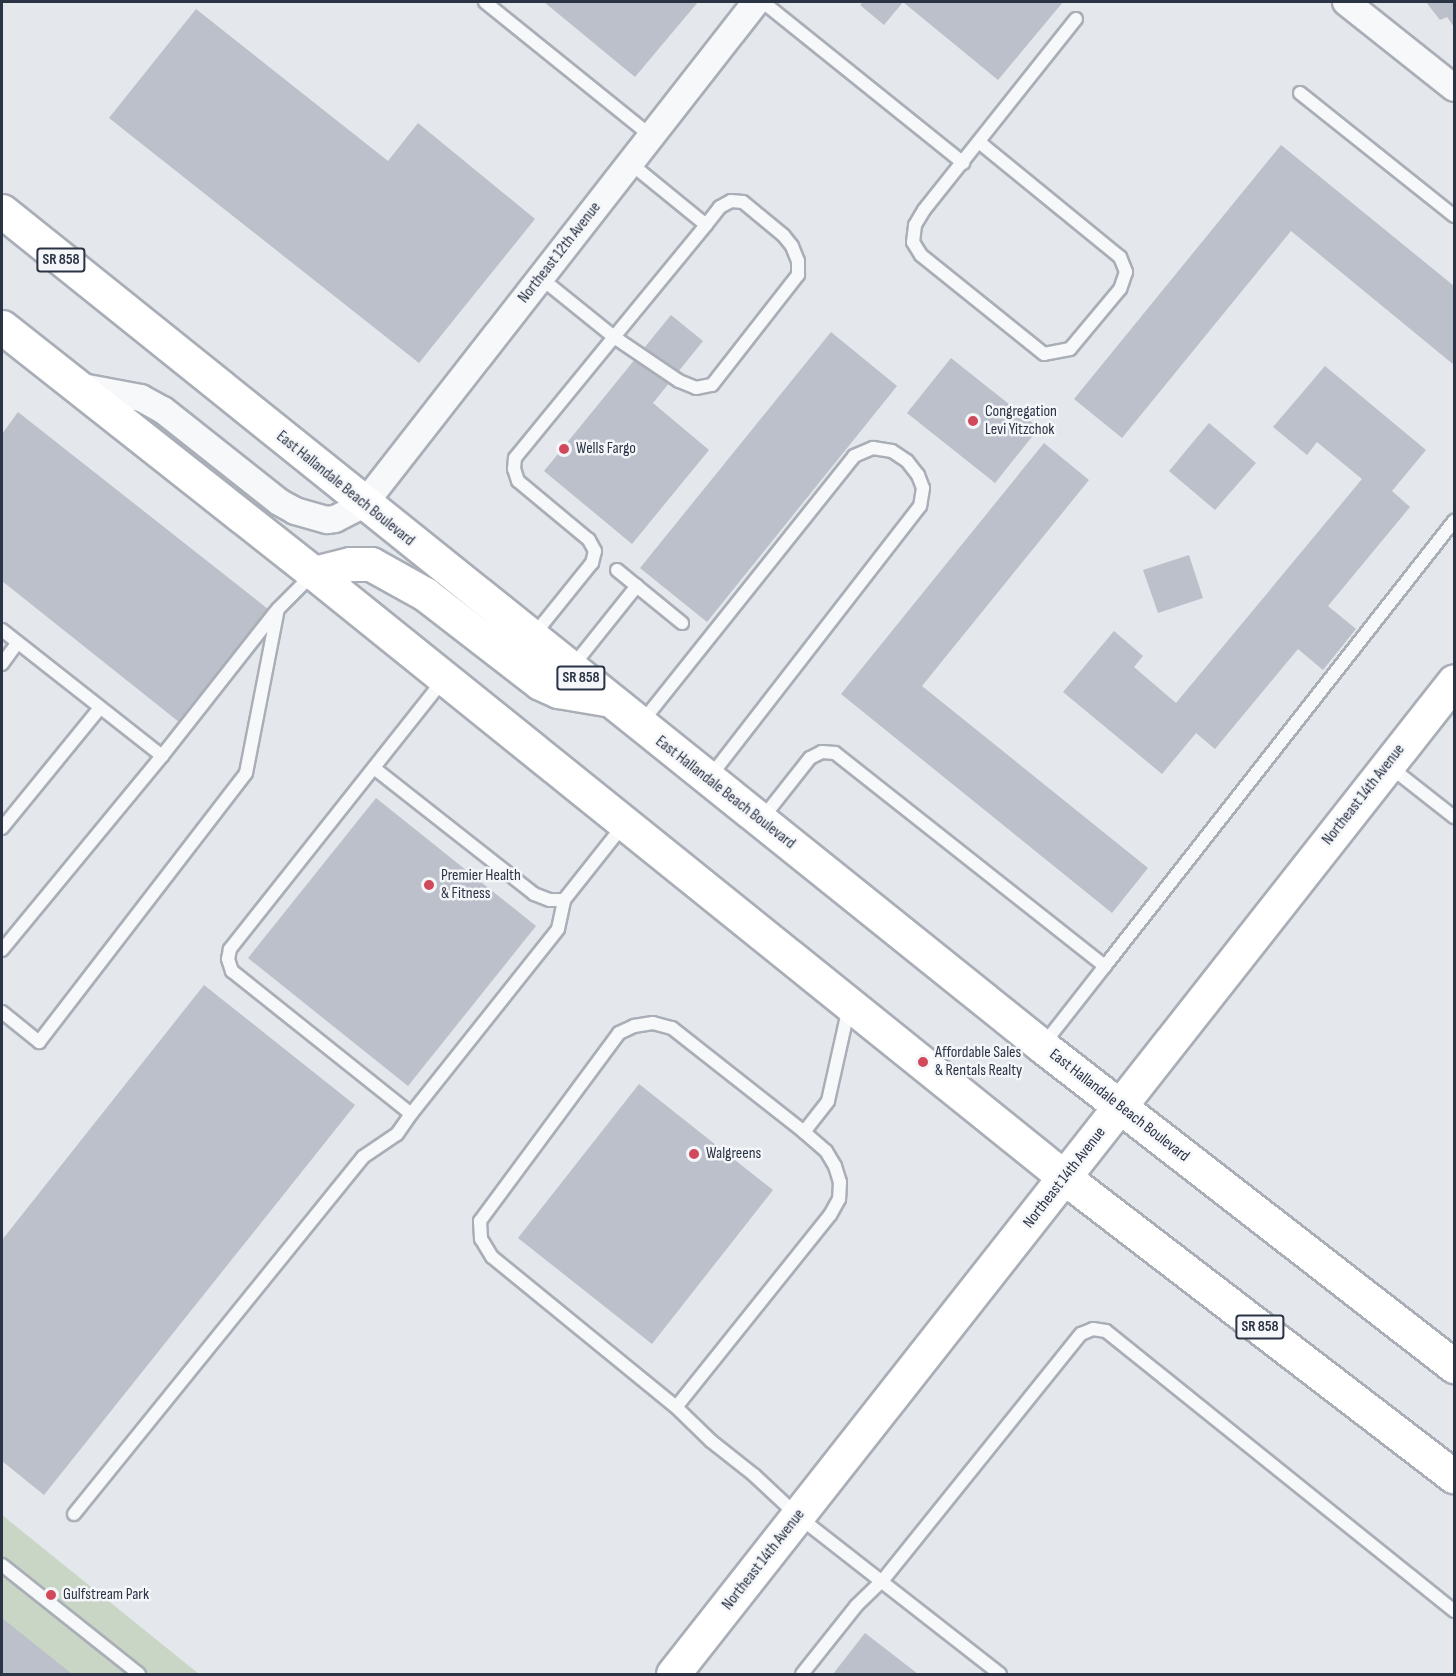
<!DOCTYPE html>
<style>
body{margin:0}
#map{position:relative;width:1456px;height:1676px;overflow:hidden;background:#e4e7ec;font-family:"Sofia Sans Condensed",sans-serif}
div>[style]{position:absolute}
.green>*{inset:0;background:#c9d6c5}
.building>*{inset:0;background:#bbc0ca}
.roads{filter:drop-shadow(2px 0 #a9aeb7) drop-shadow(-2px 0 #a9aeb7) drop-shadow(0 2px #a9aeb7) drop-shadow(0 -2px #a9aeb7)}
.lane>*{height:12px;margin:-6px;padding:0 6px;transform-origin:6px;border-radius:6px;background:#f7f8fa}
.street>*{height:26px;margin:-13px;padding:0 13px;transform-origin:13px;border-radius:13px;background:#f7f8fa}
.secondary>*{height:33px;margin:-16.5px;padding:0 16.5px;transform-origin:16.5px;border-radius:16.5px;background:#fff}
.primary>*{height:33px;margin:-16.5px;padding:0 16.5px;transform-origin:16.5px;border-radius:16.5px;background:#fff}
.dots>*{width:16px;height:16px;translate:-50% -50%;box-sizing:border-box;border:3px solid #f4f6f9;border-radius:50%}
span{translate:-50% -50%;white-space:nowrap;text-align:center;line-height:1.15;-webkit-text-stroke:5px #f4f6f9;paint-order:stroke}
.shield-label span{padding:2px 4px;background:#f4f6f9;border:2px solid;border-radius:4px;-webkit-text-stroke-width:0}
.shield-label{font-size:15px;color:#2b3445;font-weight:700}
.street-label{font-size:16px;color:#2b3445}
.poi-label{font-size:16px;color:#2b3445}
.left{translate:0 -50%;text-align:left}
.frame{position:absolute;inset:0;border:3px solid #2b3445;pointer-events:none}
</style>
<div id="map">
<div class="green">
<div style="clip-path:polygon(2px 1515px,199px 1674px,2px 1674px)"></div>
</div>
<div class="building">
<div style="clip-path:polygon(544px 2px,698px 2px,635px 77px)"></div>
<div style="clip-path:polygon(863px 2px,1063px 2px,998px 80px,903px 2px,884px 25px,860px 5px)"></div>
<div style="clip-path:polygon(1426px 2px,1454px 2px,1454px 27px,1447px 17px,1440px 20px)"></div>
<div style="clip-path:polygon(196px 9px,388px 161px,418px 123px,535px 219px,419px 363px,109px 118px)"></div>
<div style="clip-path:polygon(1281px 145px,1454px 286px,1454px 365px,1291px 231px,1122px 438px,1074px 399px)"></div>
<div style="clip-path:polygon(671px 315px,703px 341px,653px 403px,709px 450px,632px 544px,544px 471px)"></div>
<div style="clip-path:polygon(831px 332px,897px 386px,707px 622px,640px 568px)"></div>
<div style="clip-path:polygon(951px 358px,1039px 428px,995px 483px,907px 413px)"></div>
<div style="clip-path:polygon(1325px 366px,1426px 450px,1392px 491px,1410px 507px,1328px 606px,1356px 629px,1323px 670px,1298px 649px,1215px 749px,1196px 733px,1162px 774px,1063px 692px,1114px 631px,1143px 656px,1134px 667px,1176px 703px,1362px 479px,1317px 442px,1307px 455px,1273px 427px)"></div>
<div style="clip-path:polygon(18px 412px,268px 609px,179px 722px,2px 581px,2px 434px)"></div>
<div style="clip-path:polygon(1209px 423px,1256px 463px,1215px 510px,1169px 471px)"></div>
<div style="clip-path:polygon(1044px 443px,1089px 480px,922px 686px,1148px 868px,1112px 913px,841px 694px)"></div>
<div style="clip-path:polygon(1189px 555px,1203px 598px,1158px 613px,1143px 570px)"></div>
<div style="clip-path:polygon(376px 798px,536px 926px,408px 1086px,248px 958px)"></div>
<div style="clip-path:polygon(204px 985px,355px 1105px,44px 1495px,2px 1461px,2px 1240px)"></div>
<div style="clip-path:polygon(639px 1084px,773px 1190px,652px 1344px,518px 1238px)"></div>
<div style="clip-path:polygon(2px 1618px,72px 1674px,2px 1674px)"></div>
<div style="clip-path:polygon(865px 1633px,918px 1674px,833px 1674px)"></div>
</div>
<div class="roads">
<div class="lane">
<div style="left:485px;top:2px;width:213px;rotate:38.9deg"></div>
<div style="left:763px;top:2px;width:257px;rotate:38.8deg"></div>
<div style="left:1300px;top:93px;width:197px;rotate:38.6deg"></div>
<div style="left:979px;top:142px;width:182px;rotate:39.2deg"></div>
<div style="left:1120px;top:257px;width:16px;rotate:68deg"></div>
<div style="left:1126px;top:272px;width:18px;rotate:109deg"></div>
<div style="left:1120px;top:289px;width:78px;rotate:129.8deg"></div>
<div style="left:1070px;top:349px;width:26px;rotate:169deg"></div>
<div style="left:1044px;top:354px;width:158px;rotate:-141.2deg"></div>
<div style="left:921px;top:255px;width:15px;rotate:-122deg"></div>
<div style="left:913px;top:242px;width:17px;rotate:-83deg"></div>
<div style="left:915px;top:225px;width:17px;rotate:-59deg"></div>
<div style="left:924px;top:210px;width:244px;rotate:-51.5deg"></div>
<div style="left:630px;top:163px;width:98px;rotate:39.2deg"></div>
<div style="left:706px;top:225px;width:145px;rotate:129.4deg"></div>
<div style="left:614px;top:337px;width:78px;rotate:34.1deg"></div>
<div style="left:679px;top:381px;width:18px;rotate:22deg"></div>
<div style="left:696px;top:388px;width:16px;rotate:-11deg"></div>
<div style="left:712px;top:385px;width:140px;rotate:-52deg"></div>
<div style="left:798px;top:275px;width:14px;rotate:-90deg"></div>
<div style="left:798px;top:261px;width:16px;rotate:-112deg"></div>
<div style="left:792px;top:246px;width:14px;rotate:-129deg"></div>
<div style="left:783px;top:235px;width:52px;rotate:-140.5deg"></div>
<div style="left:743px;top:202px;width:12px;rotate:-175deg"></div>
<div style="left:731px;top:201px;width:13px;rotate:151deg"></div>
<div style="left:720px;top:207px;width:23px;rotate:128deg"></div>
<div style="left:617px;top:570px;width:84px;rotate:39.2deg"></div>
<div style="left:2px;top:630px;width:204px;rotate:38.2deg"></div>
<div style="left:162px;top:756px;width:184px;rotate:-51.8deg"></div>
<div style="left:533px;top:636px;width:94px;rotate:-51.1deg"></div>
<div style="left:592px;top:563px;width:12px;rotate:-76deg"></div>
<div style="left:595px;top:551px;width:13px;rotate:-119deg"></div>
<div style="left:589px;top:540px;width:92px;rotate:-140.3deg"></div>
<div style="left:518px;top:481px;width:13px;rotate:-108deg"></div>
<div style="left:514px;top:469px;width:11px;rotate:-85deg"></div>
<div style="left:515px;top:458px;width:156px;rotate:-50.7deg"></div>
<div style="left:614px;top:337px;width:94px;rotate:-141.1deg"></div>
<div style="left:2px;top:664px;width:26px;rotate:-54deg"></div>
<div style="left:572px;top:667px;width:104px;rotate:-51.3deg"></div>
<div style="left:444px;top:679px;width:345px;rotate:128.4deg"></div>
<div style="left:230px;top:949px;width:10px;rotate:101deg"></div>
<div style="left:228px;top:959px;width:13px;rotate:72deg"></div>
<div style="left:232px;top:971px;width:229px;rotate:38.6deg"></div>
<div style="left:411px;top:1114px;width:236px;rotate:-51.5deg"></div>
<div style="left:558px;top:929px;width:30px;rotate:-78deg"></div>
<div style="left:564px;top:900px;width:98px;rotate:-51.6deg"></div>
<div style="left:642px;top:722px;width:340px;rotate:-51.4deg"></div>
<div style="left:854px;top:456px;width:21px;rotate:-23deg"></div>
<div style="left:873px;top:448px;width:19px;rotate:9deg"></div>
<div style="left:892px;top:451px;width:18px;rotate:34deg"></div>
<div style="left:907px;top:461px;width:18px;rotate:52deg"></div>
<div style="left:918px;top:475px;width:14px;rotate:69deg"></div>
<div style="left:923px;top:488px;width:18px;rotate:99deg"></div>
<div style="left:920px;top:506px;width:344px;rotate:127.8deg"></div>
<div style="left:1389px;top:766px;width:83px;rotate:38.1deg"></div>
<div style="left:374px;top:768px;width:204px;rotate:38.2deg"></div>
<div style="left:534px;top:894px;width:17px;rotate:21deg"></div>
<div style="left:550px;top:900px;width:14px"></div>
<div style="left:761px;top:820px;width:79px;rotate:-51.7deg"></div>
<div style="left:810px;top:758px;width:13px;rotate:-27deg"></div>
<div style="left:822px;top:752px;width:13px;rotate:4deg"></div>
<div style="left:835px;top:753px;width:344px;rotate:38.3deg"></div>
<div style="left:1105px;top:966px;width:100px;rotate:128.1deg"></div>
<div style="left:2px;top:828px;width:155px;rotate:-50.8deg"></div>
<div style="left:2px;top:950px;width:251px;rotate:-50.5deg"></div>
<div style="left:1105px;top:966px;width:566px;rotate:-51.89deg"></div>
<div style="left:2px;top:1012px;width:48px;rotate:39deg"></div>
<div style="left:39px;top:1042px;width:339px;rotate:-52.4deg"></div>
<div style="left:246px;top:773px;width:167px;rotate:-79deg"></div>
<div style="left:278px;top:609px;width:49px;rotate:-45deg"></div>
<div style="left:804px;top:1132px;width:39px;rotate:-52deg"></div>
<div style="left:828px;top:1101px;width:96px;rotate:-77.4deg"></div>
<div style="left:676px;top:1407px;width:237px;rotate:-140.8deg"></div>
<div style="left:492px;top:1257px;width:21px;rotate:-121deg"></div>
<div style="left:481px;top:1239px;width:18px;rotate:-93deg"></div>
<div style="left:480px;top:1221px;width:234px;rotate:-53.5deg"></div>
<div style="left:619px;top:1033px;width:17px;rotate:-25deg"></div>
<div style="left:634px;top:1026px;width:19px;rotate:-9deg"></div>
<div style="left:653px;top:1023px;width:20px;rotate:15deg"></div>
<div style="left:672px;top:1028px;width:168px;rotate:38.2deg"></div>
<div style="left:804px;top:1132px;width:29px;rotate:41deg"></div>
<div style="left:826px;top:1151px;width:17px;rotate:59deg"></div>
<div style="left:835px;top:1166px;width:17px;rotate:73deg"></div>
<div style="left:840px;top:1182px;width:17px;rotate:93deg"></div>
<div style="left:839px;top:1199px;width:18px;rotate:119deg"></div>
<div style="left:830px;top:1215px;width:246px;rotate:128.7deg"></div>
<div style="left:676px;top:1407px;width:49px;rotate:44.2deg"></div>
<div style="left:711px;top:1441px;width:55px;rotate:38.3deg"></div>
<div style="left:754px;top:1475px;width:62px;rotate:43deg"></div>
<div style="left:799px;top:1517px;width:255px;rotate:38deg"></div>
<div style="left:74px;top:1514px;width:459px;rotate:-51deg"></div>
<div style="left:363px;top:1157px;width:41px;rotate:-34.1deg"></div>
<div style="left:397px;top:1134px;width:24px;rotate:-55deg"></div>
<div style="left:2px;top:1565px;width:175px;rotate:38.5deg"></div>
<div style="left:802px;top:1674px;width:87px;rotate:-51.5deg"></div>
<div style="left:856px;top:1606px;width:37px;rotate:-44deg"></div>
<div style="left:883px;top:1580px;width:316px;rotate:-51.2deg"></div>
<div style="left:1081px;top:1334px;width:13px;rotate:-23deg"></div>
<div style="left:1093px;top:1329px;width:13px;rotate:9deg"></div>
<div style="left:1106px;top:1331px;width:447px;rotate:38.8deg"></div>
</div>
<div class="street">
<div style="left:1346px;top:2px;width:138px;rotate:38.5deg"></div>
<div style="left:77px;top:386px;width:65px;rotate:10.6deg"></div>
<div style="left:141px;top:398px;width:25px;rotate:29deg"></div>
<div style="left:163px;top:410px;width:148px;rotate:38.4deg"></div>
<div style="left:279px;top:502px;width:18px;rotate:29deg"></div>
<div style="left:295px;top:511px;width:33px;rotate:16deg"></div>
<div style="left:327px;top:520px;width:8px;rotate:-7deg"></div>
<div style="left:335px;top:519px;width:33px;rotate:-27deg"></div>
<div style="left:364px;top:504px;width:637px;rotate:-52.01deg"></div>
</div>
<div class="secondary">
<div style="left:673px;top:1674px;width:1263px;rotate:-51.81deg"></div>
</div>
<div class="primary">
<div style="left:2px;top:211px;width:1334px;rotate:38.76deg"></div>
<div style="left:1042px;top:1046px;width:522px;rotate:37.84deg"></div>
<div style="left:2px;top:327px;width:397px;rotate:38.3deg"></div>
<div style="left:314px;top:573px;width:964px;rotate:38.85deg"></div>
<div style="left:1065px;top:1178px;width:490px;rotate:37.5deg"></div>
<div style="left:314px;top:573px;width:37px;rotate:-14deg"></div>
<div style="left:350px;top:564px;width:21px"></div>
<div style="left:371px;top:564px;width:62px;rotate:29.1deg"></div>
<div style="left:425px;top:594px;width:145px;rotate:37.7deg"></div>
<div style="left:540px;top:683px;width:20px;rotate:24deg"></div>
<div style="left:558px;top:691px;width:48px;rotate:9.7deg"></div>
</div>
</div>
<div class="dots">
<div style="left:973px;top:421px;background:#d1495b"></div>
<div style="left:564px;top:449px;background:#d1495b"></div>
<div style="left:429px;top:885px;background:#d1495b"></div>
<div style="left:923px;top:1062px;background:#d1495b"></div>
<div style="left:694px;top:1154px;background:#d1495b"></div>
<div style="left:51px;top:1595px;background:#d1495b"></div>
</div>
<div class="shield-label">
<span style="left:61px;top:260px">SR 858</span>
<span style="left:581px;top:678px">SR 858</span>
<span style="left:1260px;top:1327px">SR 858</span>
</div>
<div class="street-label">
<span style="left:560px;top:253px;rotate:-52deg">Northeast 12th Avenue</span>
<span style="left:345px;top:489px;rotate:39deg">East Hallandale Beach Boulevard</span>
<span style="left:725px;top:793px;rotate:38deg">East Hallandale Beach Boulevard</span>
<span style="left:1364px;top:795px;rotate:-52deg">Northeast 14th Avenue</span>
<span style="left:1119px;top:1106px;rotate:38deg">East Hallandale Beach Boulevard</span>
<span style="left:1065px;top:1178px;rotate:-52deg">Northeast 14th Avenue</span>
<span style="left:764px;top:1560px;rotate:-52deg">Northeast 14th Avenue</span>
</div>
<div class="poi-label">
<span class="left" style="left:985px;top:421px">Congregation<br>Levi Yitzchok</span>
<span class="left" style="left:576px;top:449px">Wells Fargo</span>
<span class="left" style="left:441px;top:885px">Premier Health<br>&amp; Fitness</span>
<span class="left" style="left:935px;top:1062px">Affordable Sales<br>&amp; Rentals Realty</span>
<span class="left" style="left:706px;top:1154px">Walgreens</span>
<span class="left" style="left:63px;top:1595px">Gulfstream Park</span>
</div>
<div class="frame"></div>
</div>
